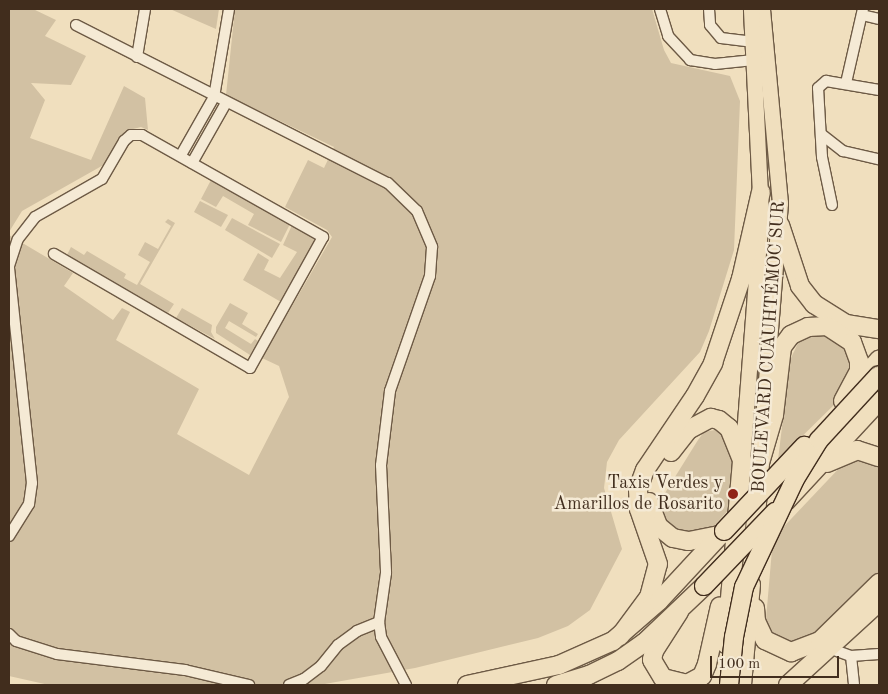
<!DOCTYPE html>
<meta charset="utf-8">
<style>
body{margin:0}
#map{position:relative;width:888px;height:694px;overflow:hidden;background:#f0dfbe;font-family:"Old Standard TT",serif}
div>[style]{position:absolute}
.green>*{inset:0;background:#d2c1a3}
.roads{filter:drop-shadow(1px 0 #6d5a45) drop-shadow(-1px 0 #6d5a45) drop-shadow(0 1px #6d5a45) drop-shadow(0 -1px #6d5a45)}
.street>*{height:10px;margin:-5px;padding:0 5px;transform-origin:5px;border-radius:5px;background:#f5ead5}
.primary>*{height:15px;margin:-7.5px;padding:0 7.5px;transform-origin:7.5px;border-radius:7.5px;background:#f0dfbe}
.highway>*{height:18px;margin:-9px;padding:0 9px;transform-origin:9px;border-radius:9px;background:#f0dfbe}
.bridges{filter:drop-shadow(1px 0 #412d1d) drop-shadow(-1px 0 #412d1d) drop-shadow(0 1px #412d1d) drop-shadow(0 -1px #412d1d)}
.highway-bridge>*{height:18px;margin:-9px;padding:0 9px;transform-origin:9px;border-radius:9px;background:#f0dfbe}
.dots>*{width:14px;height:14px;translate:-50% -50%;box-sizing:border-box;border:2px solid #f5ead5;border-radius:50%}
span{translate:-50% -50%;white-space:nowrap;text-align:center;line-height:1.15;-webkit-text-stroke:5px #f5ead5;paint-order:stroke}
.street-label{font-size:18px;color:#412d1d}
.poi-label{font-size:18px;color:#412d1d}
.right{translate:-100% -50%;text-align:right}
.frame{position:absolute;inset:0;border:10px solid #412d1d;pointer-events:none}
.scale{position:absolute;left:710px;top:656px;width:129px;height:22px;box-sizing:border-box;border:2px solid #412d1d;border-top:0;padding-left:6px;font-size:15px;line-height:18px;white-space:nowrap;color:#412d1d;-webkit-text-stroke:4px #f5ead5;paint-order:stroke}
</style>
<div id="map">
<div class="green">
<div style="clip-path:polygon(9px 9px,33px 9px,56px 20px,45px 36px,86px 56px,71px 85px,31px 83px,45px 100px,30px 138px,91px 160px,124px 86px,145px 98px,148px 130px,141px 127px,125px 131px,107px 163px,22px 211px,9px 232px)"></div>
<div style="clip-path:polygon(170px 9px,219px 9px,216px 29px)"></div>
<div style="clip-path:polygon(235px 9px,652px 9px,664px 50px,671px 63px,730px 76px,740px 101px,734px 250px,709px 331px,700px 352px,619px 440px,607px 462px,604px 488px,622px 549px,590px 610px,568px 626px,538px 638px,415px 668px,319px 685px,49px 685px,9px 676px,9px 235px,73px 273px,64px 286px,113px 320px,122px 308px,130px 312px,116px 340px,199px 389px,177px 434px,249px 475px,289px 397px,279px 366px,262px 358px,332px 237px,327px 230px,285px 207px,308px 160px,324px 168px,334px 147px,226px 95px)"></div>
<div style="clip-path:polygon(211px 180px,290px 224px,281px 242px,248px 225px,254px 214px,223px 196px,216px 207px,201px 199px)"></div>
<div style="clip-path:polygon(200px 201px,228px 215px,221px 227px,194px 212px)"></div>
<div style="clip-path:polygon(232px 218px,280px 244px,272px 258px,225px 230px)"></div>
<div style="clip-path:polygon(168px 219px,175px 223px,140px 284px,174px 304px,168px 313px,67px 255px,71px 247px,84px 255px,87px 251px,126px 274px,124px 278px,137px 285px,150px 262px,138px 255px,145px 242px,158px 249px,171px 226px,165px 222px)"></div>
<div style="clip-path:polygon(292px 225px,317px 240px,281px 302px,243px 280px,258px 253px,269px 260px,264px 270px,280px 278px,297px 252px,283px 245px)"></div>
<div style="clip-path:polygon(230px 303px,248px 313px,242px 324px,258px 334px,256px 337px,229px 321px,225px 328px,251px 344px,255px 339px,258px 341px,250px 355px,216px 333px,216px 327px)"></div>
<div style="clip-path:polygon(182px 308px,212px 325px,211px 332px,215px 339px,176px 318px)"></div>
<div style="clip-path:polygon(820px 331px,850px 345px,854px 365px,841px 398px,778px 460px,790px 360px,800px 339px)"></div>
<div style="clip-path:polygon(720px 429px,733px 448px,731px 507px,714px 526px,698px 534px,675px 531px,666px 523px,659px 509px,660px 501px,698px 440px,704px 432px)"></div>
<div style="clip-path:polygon(857px 459px,879px 467px,879px 577px,817px 639px,790px 646px,779px 644px,768px 630px,766px 619px,773px 538px,845px 462px)"></div>
</div>
<div class="roads">
<div class="street">
<div style="left:660px;top:9px;width:28px;rotate:73deg"></div>
<div style="left:668px;top:36px;width:33px;rotate:47deg"></div>
<div style="left:690px;top:60px;width:25px;rotate:9deg"></div>
<div style="left:715px;top:64px;width:39px;rotate:-6deg"></div>
<div style="left:709px;top:9px;width:16px;rotate:86deg"></div>
<div style="left:710px;top:25px;width:17px;rotate:50deg"></div>
<div style="left:721px;top:38px;width:31px;rotate:7deg"></div>
<div style="left:862px;top:15px;width:17px;rotate:13deg"></div>
<div style="left:76px;top:25px;width:350px;rotate:26.9deg"></div>
<div style="left:388px;top:183px;width:40px;rotate:44deg"></div>
<div style="left:417px;top:211px;width:39px;rotate:67deg"></div>
<div style="left:432px;top:247px;width:29px;rotate:94deg"></div>
<div style="left:430px;top:276px;width:122px;rotate:109.2deg"></div>
<div style="left:390px;top:391px;width:75px;rotate:96.9deg"></div>
<div style="left:381px;top:465px;width:108px;rotate:87.3deg"></div>
<div style="left:386px;top:573px;width:49px;rotate:98.1deg"></div>
<div style="left:379px;top:622px;width:15px;rotate:82deg"></div>
<div style="left:381px;top:637px;width:54px;rotate:62.5deg"></div>
<div style="left:137px;top:57px;width:49px;rotate:-80.5deg"></div>
<div style="left:846px;top:83px;width:76px;rotate:-77.1deg"></div>
<div style="left:821px;top:134px;width:28px;rotate:38deg"></div>
<div style="left:843px;top:151px;width:37px;rotate:13deg"></div>
<div style="left:181px;top:155px;width:67px;rotate:-60.4deg"></div>
<div style="left:214px;top:97px;width:89px;rotate:-80.3deg"></div>
<div style="left:192px;top:163px;width:69px;rotate:-60.5deg"></div>
<div style="left:832px;top:205px;width:49px;rotate:-101.8deg"></div>
<div style="left:822px;top:157px;width:69px;rotate:-93.3deg"></div>
<div style="left:818px;top:88px;width:11px;rotate:-41deg"></div>
<div style="left:826px;top:81px;width:54px;rotate:9.6deg"></div>
<div style="left:9px;top:536px;width:38px;rotate:-58deg"></div>
<div style="left:29px;top:504px;width:21px;rotate:-82deg"></div>
<div style="left:32px;top:483px;width:218px;rotate:-96.1deg"></div>
<div style="left:9px;top:266px;width:28px;rotate:-72deg"></div>
<div style="left:18px;top:239px;width:28px;rotate:-52deg"></div>
<div style="left:35px;top:217px;width:77px;rotate:-29.6deg"></div>
<div style="left:102px;top:179px;width:44px;rotate:-59.9deg"></div>
<div style="left:124px;top:141px;width:9px;rotate:-41deg"></div>
<div style="left:131px;top:135px;width:11px"></div>
<div style="left:142px;top:135px;width:208px;rotate:29.4deg"></div>
<div style="left:323px;top:237px;width:150px;rotate:119.1deg"></div>
<div style="left:250px;top:368px;width:227px;rotate:-149.8deg"></div>
<div style="left:9px;top:634px;width:10px;rotate:45deg"></div>
<div style="left:16px;top:641px;width:43px;rotate:17.6deg"></div>
<div style="left:57px;top:654px;width:129px;rotate:7.1deg"></div>
<div style="left:185px;top:670px;width:66px;rotate:13.2deg"></div>
<div style="left:826px;top:647px;width:27px;rotate:20deg"></div>
<div style="left:851px;top:656px;width:28px;rotate:-4deg"></div>
<div style="left:851px;top:656px;width:29px;rotate:84deg"></div>
<div style="left:289px;top:685px;width:16px;rotate:-22deg"></div>
<div style="left:304px;top:679px;width:21px;rotate:-37deg"></div>
<div style="left:321px;top:666px;width:27px;rotate:-51deg"></div>
<div style="left:338px;top:645px;width:24px;rotate:-36deg"></div>
<div style="left:357px;top:631px;width:24px;rotate:-22deg"></div>
</div>
<div class="primary">
<div style="left:761px;top:444px;width:242px;rotate:-85.5deg"></div>
<div style="left:780px;top:203px;width:195px;rotate:-95.3deg"></div>
<div style="left:742px;top:461px;width:247px;rotate:-85.6deg"></div>
<div style="left:761px;top:215px;width:206px;rotate:-92.8deg"></div>
</div>
<div class="highway">
<div style="left:780px;top:225px;width:64px;rotate:71.8deg"></div>
<div style="left:800px;top:286px;width:23px;rotate:52deg"></div>
<div style="left:814px;top:304px;width:38px;rotate:32deg"></div>
<div style="left:846px;top:324px;width:33px;rotate:9deg"></div>
<div style="left:856px;top:386px;width:35px;rotate:-49deg"></div>
<div style="left:671px;top:452px;width:28px;rotate:-52deg"></div>
<div style="left:688px;top:430px;width:26px;rotate:-28deg"></div>
<div style="left:711px;top:418px;width:8px;rotate:14deg"></div>
<div style="left:719px;top:420px;width:13px;rotate:39deg"></div>
<div style="left:729px;top:428px;width:35px;rotate:68deg"></div>
<div style="left:742px;top:461px;width:184px;rotate:95deg"></div>
<div style="left:827px;top:463px;width:33px;rotate:-23deg"></div>
<div style="left:857px;top:450px;width:23px;rotate:18deg"></div>
<div style="left:786px;top:501px;width:137px;rotate:-47.1deg"></div>
<div style="left:649px;top:502px;width:26px;rotate:69deg"></div>
<div style="left:658px;top:526px;width:19px;rotate:39deg"></div>
<div style="left:673px;top:538px;width:16px;rotate:11deg"></div>
<div style="left:689px;top:541px;width:33px;rotate:-11deg"></div>
<div style="left:754px;top:543px;width:80px;rotate:-85.7deg"></div>
<div style="left:760px;top:463px;width:50px;rotate:-73.7deg"></div>
<div style="left:774px;top:415px;width:68px;rotate:-83.3deg"></div>
<div style="left:782px;top:347px;width:15px;rotate:-53deg"></div>
<div style="left:791px;top:335px;width:19px;rotate:-25deg"></div>
<div style="left:808px;top:327px;width:19px;rotate:-3deg"></div>
<div style="left:827px;top:326px;width:30px;rotate:33deg"></div>
<div style="left:852px;top:342px;width:20px;rotate:70deg"></div>
<div style="left:859px;top:361px;width:10px;rotate:90deg"></div>
<div style="left:859px;top:371px;width:34px;rotate:118deg"></div>
<div style="left:755px;top:608px;width:13px;rotate:86deg"></div>
<div style="left:756px;top:621px;width:21px;rotate:65deg"></div>
<div style="left:765px;top:640px;width:29px;rotate:25deg"></div>
<div style="left:791px;top:652px;width:31px;rotate:-21deg"></div>
<div style="left:820px;top:641px;width:83px;rotate:-44.5deg"></div>
<div style="left:679px;top:612px;width:46px;rotate:122.7deg"></div>
<div style="left:654px;top:651px;width:9px;rotate:103deg"></div>
<div style="left:652px;top:660px;width:21px;rotate:59deg"></div>
<div style="left:663px;top:678px;width:25px;rotate:14deg"></div>
<div style="left:687px;top:684px;width:17px;rotate:-28deg"></div>
<div style="left:702px;top:676px;width:13px;rotate:-67deg"></div>
<div style="left:707px;top:664px;width:59px;rotate:-77.4deg"></div>
<div style="left:620px;top:636px;width:49px;rotate:-53.4deg"></div>
<div style="left:649px;top:597px;width:34px;rotate:-75deg"></div>
<div style="left:658px;top:564px;width:58px;rotate:-109.1deg"></div>
<div style="left:639px;top:509px;width:20px;rotate:-93deg"></div>
<div style="left:638px;top:489px;width:20px;rotate:-70deg"></div>
<div style="left:645px;top:470px;width:89px;rotate:-56deg"></div>
<div style="left:695px;top:396px;width:38px;rotate:-61deg"></div>
<div style="left:713px;top:363px;width:89px;rotate:-71.6deg"></div>
<div style="left:741px;top:279px;width:89px;rotate:-77.1deg"></div>
<div style="left:467px;top:685px;width:94px;rotate:-12.3deg"></div>
<div style="left:559px;top:665px;width:59px;rotate:-24deg"></div>
<div style="left:613px;top:641px;width:61px;rotate:-41deg"></div>
<div style="left:659px;top:601px;width:93px;rotate:-47.2deg"></div>
<div style="left:556px;top:685px;width:34px;rotate:-17deg"></div>
<div style="left:589px;top:675px;width:32px;rotate:-26deg"></div>
<div style="left:618px;top:661px;width:32px;rotate:-35deg"></div>
<div style="left:644px;top:643px;width:83px;rotate:-43.5deg"></div>
<div style="left:742px;top:685px;width:101px;rotate:-84.9deg"></div>
<div style="left:788px;top:685px;width:123px;rotate:-42.4deg"></div>
</div>
</div>
<div class="bridges">
<div class="highway-bridge">
<div style="left:724px;top:531px;width:117px;rotate:-46.7deg"></div>
<div style="left:704px;top:586px;width:103px;rotate:-46.2deg"></div>
<div style="left:729px;top:685px;width:48px;rotate:-84.1deg"></div>
<div style="left:734px;top:637px;width:51px;rotate:-78.7deg"></div>
<div style="left:744px;top:587px;width:119px;rotate:-64.7deg"></div>
<div style="left:795px;top:479px;width:46px;rotate:-58.4deg"></div>
<div style="left:819px;top:440px;width:88px;rotate:-47.3deg"></div>
</div>
</div>
<div class="dots">
<div style="left:733px;top:494px;background:#8f2418"></div>
</div>
<div class="street-label">
<span style="left:769px;top:347px;rotate:-86deg">BOULEVARD CUAUHTÉMOC SUR</span>
</div>
<div class="poi-label">
<span class="right" style="left:723px;top:494px">Taxis Verdes y<br>Amarillos de Rosarito</span>
</div>
<div class="frame"></div>
<div class="scale">100 m</div>
</div>
